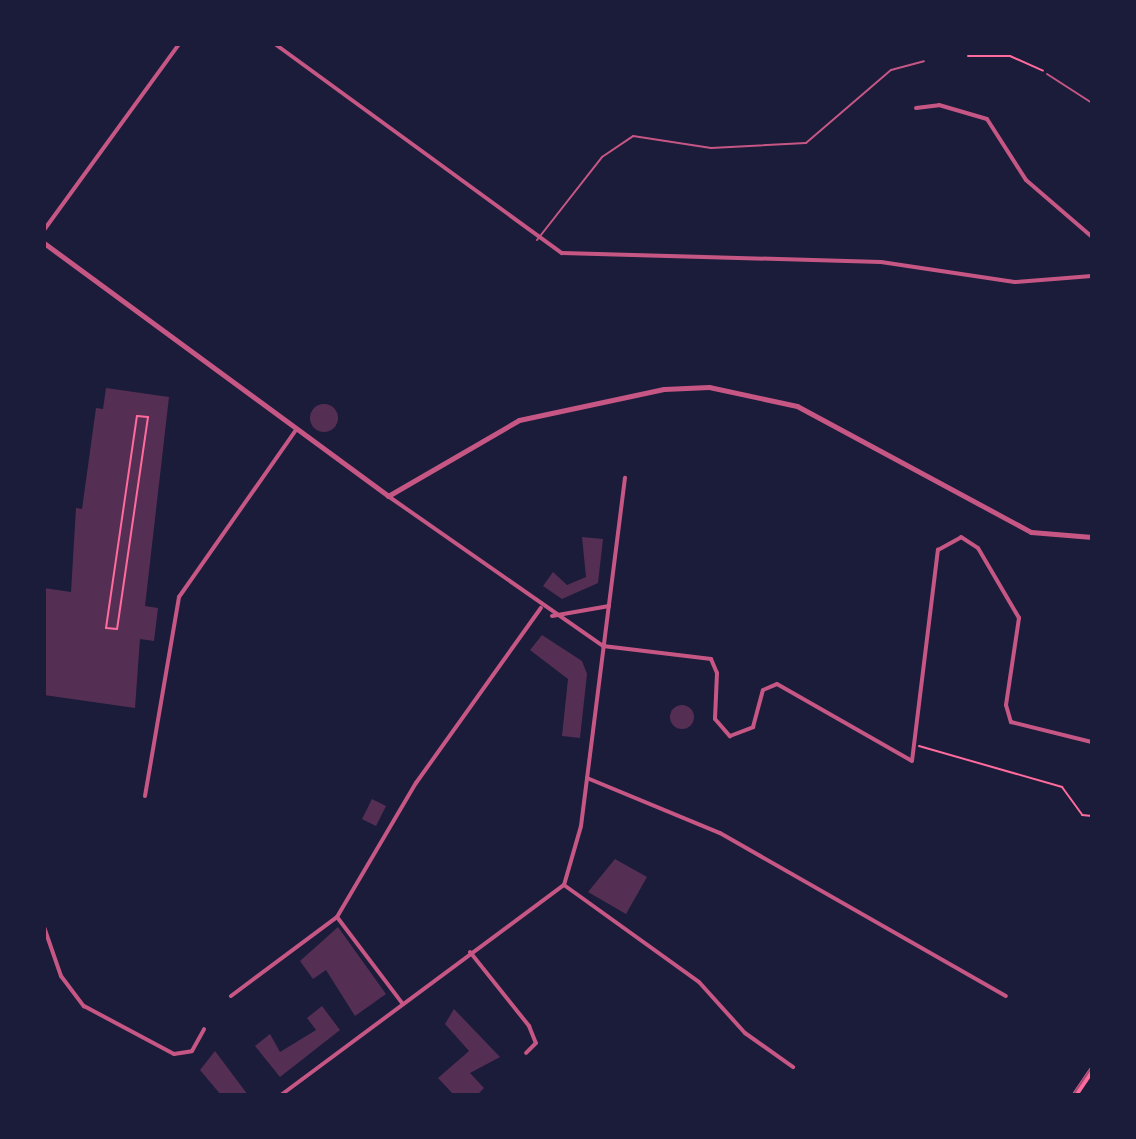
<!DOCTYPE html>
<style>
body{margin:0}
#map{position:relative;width:1136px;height:1139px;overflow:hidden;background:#1b1b3a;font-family:Manrope,sans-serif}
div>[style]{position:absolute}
.building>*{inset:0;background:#542f53}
.round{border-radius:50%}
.path>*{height:2px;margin:-1px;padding:0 1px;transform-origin:1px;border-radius:1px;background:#ff6b9d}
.service>*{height:2px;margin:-1px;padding:0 1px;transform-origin:1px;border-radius:1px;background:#c65784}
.minor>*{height:4px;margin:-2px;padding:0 2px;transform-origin:2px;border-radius:2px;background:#c65784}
.tertiary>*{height:5px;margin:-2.5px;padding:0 2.5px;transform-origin:2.5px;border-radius:2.5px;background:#c65784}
.secondary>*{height:6px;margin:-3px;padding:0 3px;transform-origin:3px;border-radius:3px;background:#ff6b9d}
.tram>*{height:2px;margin:-1px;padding:0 1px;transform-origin:1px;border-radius:1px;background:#a44b75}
span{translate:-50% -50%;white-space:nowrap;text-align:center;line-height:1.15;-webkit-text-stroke:8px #1b1b3a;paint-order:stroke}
.frame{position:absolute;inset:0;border:46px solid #1b1b3a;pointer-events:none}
</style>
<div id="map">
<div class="building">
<div style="clip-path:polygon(106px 388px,169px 397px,145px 606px,158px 608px,154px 641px,140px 639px,135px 708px,44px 695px,44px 588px,71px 592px,76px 508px,82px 509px,96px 408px,103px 409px)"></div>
<div class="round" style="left:310px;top:404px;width:28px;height:28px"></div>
<div style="clip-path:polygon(582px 537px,603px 539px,598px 583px,562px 599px,543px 586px,553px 572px,567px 585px,586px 577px)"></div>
<div style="clip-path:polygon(542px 635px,582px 661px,587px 674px,580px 738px,562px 736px,568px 679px,530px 650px)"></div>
<div class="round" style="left:670px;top:705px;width:24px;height:24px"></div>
<div style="clip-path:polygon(372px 799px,386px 806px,376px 826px,362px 819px)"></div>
<div style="clip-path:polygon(615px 859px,647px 877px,626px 914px,588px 892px)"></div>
<div style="clip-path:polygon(338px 927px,386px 994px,355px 1016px,326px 970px,313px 979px,300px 961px)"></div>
<div style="clip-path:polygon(322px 1006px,340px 1030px,280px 1077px,255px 1046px,270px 1034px,280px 1052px,316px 1030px,307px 1018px)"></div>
<div style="clip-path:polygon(454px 1009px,500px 1057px,470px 1073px,484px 1088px,477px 1095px,454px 1095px,438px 1078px,469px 1051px,445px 1024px)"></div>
<div style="clip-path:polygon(215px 1051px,248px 1095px,221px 1095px,200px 1070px)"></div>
</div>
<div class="path">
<div style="left:968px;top:56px;width:42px"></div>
<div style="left:1010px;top:56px;width:36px;rotate:24deg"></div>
<div style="left:137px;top:416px;width:11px;rotate:5deg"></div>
<div style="left:148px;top:417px;width:214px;rotate:98.3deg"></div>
<div style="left:117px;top:629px;width:11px;rotate:-175deg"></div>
<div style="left:106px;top:628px;width:214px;rotate:-81.7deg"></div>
<div style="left:919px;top:746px;width:149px;rotate:16deg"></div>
<div style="left:1062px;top:787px;width:34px;rotate:54deg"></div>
<div style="left:1082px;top:815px;width:10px;rotate:6deg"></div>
</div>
<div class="service">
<div style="left:1047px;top:74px;width:54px;rotate:32.8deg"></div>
<div style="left:537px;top:240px;width:105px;rotate:-51.9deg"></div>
<div style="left:602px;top:157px;width:37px;rotate:-34deg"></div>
<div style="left:633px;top:136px;width:79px;rotate:8.7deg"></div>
<div style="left:711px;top:148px;width:95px;rotate:-3deg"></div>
<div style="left:806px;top:143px;width:112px;rotate:-40.7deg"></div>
<div style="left:891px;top:70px;width:34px;rotate:-15deg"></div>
</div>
<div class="minor">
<div style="left:275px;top:44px;width:355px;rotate:36.1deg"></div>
<div style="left:562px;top:253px;width:319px;rotate:1.6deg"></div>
<div style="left:881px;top:262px;width:135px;rotate:8.5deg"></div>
<div style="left:1015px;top:282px;width:77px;rotate:-4.5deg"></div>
<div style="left:916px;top:108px;width:23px;rotate:-7deg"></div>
<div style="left:939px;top:105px;width:50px;rotate:16.3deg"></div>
<div style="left:987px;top:119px;width:72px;rotate:57.4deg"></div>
<div style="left:1026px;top:180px;width:87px;rotate:40.8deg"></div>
<div style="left:44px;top:230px;width:230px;rotate:-54deg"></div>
<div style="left:388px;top:496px;width:262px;rotate:34.9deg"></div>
<div style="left:603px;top:646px;width:109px;rotate:6.9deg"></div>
<div style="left:711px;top:659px;width:15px;rotate:67deg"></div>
<div style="left:717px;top:673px;width:46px;rotate:92.5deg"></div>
<div style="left:715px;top:719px;width:23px;rotate:49deg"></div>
<div style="left:730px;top:736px;width:25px;rotate:-21deg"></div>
<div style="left:753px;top:727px;width:38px;rotate:-75deg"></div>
<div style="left:763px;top:690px;width:15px;rotate:-23deg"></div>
<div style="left:777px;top:684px;width:155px;rotate:29.7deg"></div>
<div style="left:912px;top:761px;width:213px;rotate:-83deg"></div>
<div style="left:938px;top:550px;width:26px;rotate:-29deg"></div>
<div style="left:961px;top:537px;width:20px;rotate:33deg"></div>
<div style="left:978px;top:548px;width:81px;rotate:59.6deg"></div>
<div style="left:1019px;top:618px;width:88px;rotate:98.5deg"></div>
<div style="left:1006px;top:705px;width:18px;rotate:74deg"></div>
<div style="left:1011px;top:722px;width:83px;rotate:13.9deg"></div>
<div style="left:552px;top:616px;width:58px;rotate:-10deg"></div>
<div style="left:587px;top:778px;width:144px;rotate:22.5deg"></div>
<div style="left:720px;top:833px;width:329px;rotate:29.7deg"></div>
<div style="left:145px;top:796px;width:202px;rotate:-80.3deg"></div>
<div style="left:179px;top:597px;width:204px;rotate:-55deg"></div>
<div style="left:564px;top:885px;width:166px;rotate:35.7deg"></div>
<div style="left:699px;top:982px;width:69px;rotate:48deg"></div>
<div style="left:745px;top:1033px;width:59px;rotate:35.3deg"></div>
<div style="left:337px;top:917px;width:108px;rotate:52.9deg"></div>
<div style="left:44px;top:927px;width:52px;rotate:70.9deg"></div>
<div style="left:61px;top:976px;width:38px;rotate:53deg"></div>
<div style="left:84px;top:1006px;width:102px;rotate:28.1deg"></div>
<div style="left:174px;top:1054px;width:18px;rotate:-9deg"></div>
<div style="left:192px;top:1051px;width:25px;rotate:-61deg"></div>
<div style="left:470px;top:952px;width:95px;rotate:51.4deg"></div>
<div style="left:529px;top:1026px;width:18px;rotate:68deg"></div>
<div style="left:536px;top:1043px;width:14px;rotate:135deg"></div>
<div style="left:231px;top:996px;width:132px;rotate:-36.7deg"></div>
<div style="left:337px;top:917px;width:156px;rotate:-59.5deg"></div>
<div style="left:416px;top:783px;width:215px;rotate:-54.5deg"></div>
<div style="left:281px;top:1095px;width:352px;rotate:-36.6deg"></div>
<div style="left:564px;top:885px;width:61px;rotate:-73.9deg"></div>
<div style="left:581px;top:826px;width:351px;rotate:-82.8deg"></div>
</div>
<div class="tertiary">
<div style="left:44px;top:243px;width:427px;rotate:36.3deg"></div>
<div style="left:388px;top:496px;width:151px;rotate:-30.1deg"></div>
<div style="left:519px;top:420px;width:148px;rotate:-12.1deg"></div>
<div style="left:664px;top:389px;width:45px;rotate:-2.5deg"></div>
<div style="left:709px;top:387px;width:90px;rotate:12.2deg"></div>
<div style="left:797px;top:406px;width:266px;rotate:28.3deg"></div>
<div style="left:1031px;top:532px;width:61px;rotate:4.7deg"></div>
</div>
<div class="secondary">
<div style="left:1075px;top:1095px;width:30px;rotate:-56deg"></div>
</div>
<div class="tram">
<div style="left:1073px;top:1095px;width:34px;rotate:-56deg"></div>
</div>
<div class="frame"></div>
</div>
